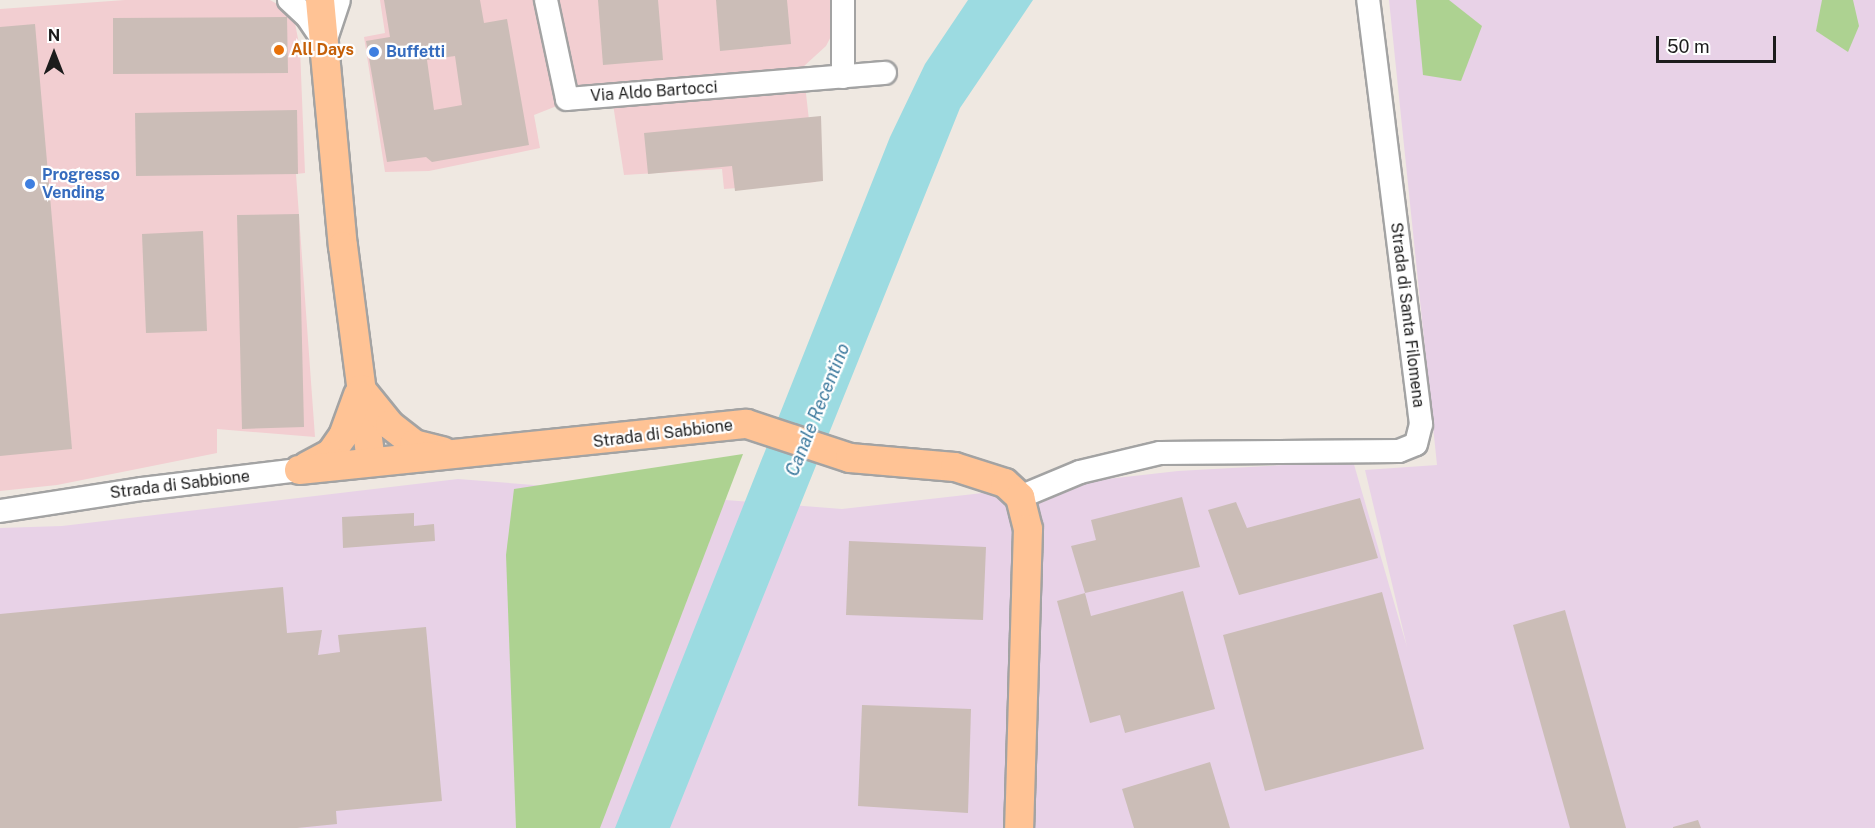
<!DOCTYPE html>
<style>
body{margin:0}
#map{position:relative;width:1875px;height:828px;overflow:hidden;background:#efe8e1;font-family:"Public Sans",sans-serif}
div>[style]{position:absolute}
.commercial>*{inset:0;background:#f2ced1}
.industrial>*{inset:0;background:#e8d2e7}
.forest>*{inset:0;background:#add291}
.water>*{inset:0;background:#9cdbe1}
.building>*{inset:0;background:#cbbdb7}
.roads{filter:drop-shadow(2px 0 #a3a3a3) drop-shadow(-2px 0 #a3a3a3) drop-shadow(0 2px #a3a3a3) drop-shadow(0 -2px #a3a3a3)}
.minor>*{height:22px;margin:-11px;padding:0 11px;transform-origin:11px;border-radius:11px;background:#fff}
.major>*{height:28px;margin:-14px;padding:0 14px;transform-origin:14px;border-radius:14px;background:#ffc395}
.dots>*{width:16px;height:16px;translate:-50% -50%;box-sizing:border-box;border:3px solid #fff;border-radius:50%}
span{translate:-50% -50%;white-space:nowrap;text-align:center;line-height:1.15;-webkit-text-stroke:4.5px #fff;paint-order:stroke}
.food-label{font-size:16px;color:#c56008;font-weight:700}
.left{translate:0 -50%;text-align:left}
.shop-label{font-size:16px;color:#366cbe;font-weight:700}
.street-label{font-size:16px;color:#1c1c1c}
.water-label{font-size:18px;color:#3a789c;font-style:italic}
.north{position:absolute;left:24px;top:24px;width:60px;height:60px;-webkit-text-stroke:4px #fff;paint-order:stroke;rotate:0deg;font-size:16px;font-weight:700;line-height:24px;text-align:center;color:#1c1c1c}
.north::after{content:'';display:block;margin:auto;width:21px;height:27px;background:#1c1c1c;clip-path:polygon(50% 0,100% 100%,50% 72%,0 100%)}
.scale{position:absolute;left:1656px;top:36px;width:120px;height:27px;box-sizing:border-box;border:3px solid #1c1c1c;border-top:0;padding-left:8px;font-size:18px;line-height:21px;white-space:nowrap;color:#1c1c1c;-webkit-text-stroke:4px #fff;paint-order:stroke}
</style>
<div id="map">
<div class="commercial">
<div style="clip-path:polygon(125px 0,270px 0,293px 13px,300px 49px,305px 173px,296px 174px,315px 437px,217px 429px,217px 453px,57px 485px,0 491px,0 9px)"></div>
<div style="clip-path:polygon(380px 0,840px 0,838px 23px,826px 46px,803px 67px,816px 182px,724px 189px,722px 169px,624px 175px,610px 85px,534px 115px,540px 148px,429px 171px,385px 172px,364px 37px,385px 33px)"></div>
</div>
<div class="industrial">
<div style="clip-path:polygon(1389px 0,1875px 0,1875px 828px,0 828px,0 528px,62px 526px,458px 479px,842px 509px,1178px 471px,1353px 461px,1407px 647px,1365px 470px,1437px 465px)"></div>
</div>
<div class="forest">
<div style="clip-path:polygon(1416px 0,1449px 0,1482px 26px,1461px 81px,1423px 75px)"></div>
<div style="clip-path:polygon(1822px 0,1853px 0,1859px 26px,1848px 52px,1816px 31px)"></div>
<div style="clip-path:polygon(743px 454px,600px 828px,516px 828px,506px 555px,514px 489px)"></div>
</div>
<div class="water">
<div style="clip-path:polygon(968px 0,1033px 0,960px 108px,670px 828px,615px 828px,890px 137px,925px 64px)"></div>
</div>
<div class="building">
<div style="clip-path:polygon(evenodd,384px 0,480px 0,484px 23px,507px 19px,529px 145px,432px 162px,426px 157px,387px 162px,366px 41px,390px 37px,384px 0,455px 56px,462px 105px,434px 110px,427px 60px,455px 56px)"></div>
<div style="clip-path:polygon(598px 0,658px 0,663px 60px,603px 65px)"></div>
<div style="clip-path:polygon(716px 0,787px 0,791px 44px,720px 51px)"></div>
<div style="clip-path:polygon(287px 17px,288px 73px,113px 74px,113px 18px)"></div>
<div style="clip-path:polygon(35px 24px,72px 449px,0 456px,0 27px)"></div>
<div style="clip-path:polygon(297px 110px,298px 174px,136px 176px,135px 113px)"></div>
<div style="clip-path:polygon(821px 116px,823px 181px,735px 191px,732px 166px,648px 174px,644px 133px)"></div>
<div style="clip-path:polygon(299px 214px,304px 427px,242px 429px,237px 215px)"></div>
<div style="clip-path:polygon(203px 231px,207px 331px,146px 333px,142px 234px)"></div>
<div style="clip-path:polygon(1182px 497px,1200px 567px,1085px 593px,1071px 546px,1096px 540px,1091px 520px)"></div>
<div style="clip-path:polygon(1360px 498px,1378px 558px,1239px 595px,1208px 510px,1236px 502px,1247px 528px)"></div>
<div style="clip-path:polygon(414px 513px,414px 526px,434px 524px,435px 541px,343px 548px,342px 517px)"></div>
<div style="clip-path:polygon(849px 541px,986px 547px,983px 620px,846px 615px)"></div>
<div style="clip-path:polygon(283px 587px,287px 633px,322px 630px,318px 655px,340px 652px,338px 635px,426px 627px,442px 801px,336px 811px,337px 824px,297px 828px,0 828px,0 614px)"></div>
<div style="clip-path:polygon(1183px 591px,1215px 709px,1125px 733px,1120px 715px,1090px 723px,1057px 601px,1085px 593px,1091px 616px)"></div>
<div style="clip-path:polygon(1382px 592px,1424px 749px,1265px 791px,1223px 635px)"></div>
<div style="clip-path:polygon(1565px 610px,1626px 828px,1570px 828px,1513px 625px)"></div>
<div style="clip-path:polygon(862px 705px,971px 709px,968px 813px,858px 806px)"></div>
<div style="clip-path:polygon(1210px 762px,1230px 828px,1134px 828px,1122px 789px)"></div>
<div style="clip-path:polygon(1698px 820px,1701px 828px,1673px 828px,1673px 827px)"></div>
</div>
<div class="roads">
<div class="minor">
<div style="left:289px;top:0;width:26px;rotate:43deg"></div>
<div style="left:308px;top:18px;width:29px;rotate:56deg"></div>
<div style="left:546px;top:0;width:101px;rotate:78deg"></div>
<div style="left:567px;top:99px;width:319px;rotate:-4.7deg"></div>
<div style="left:843px;top:0;width:77px;rotate:90deg"></div>
<div style="left:326px;top:39px;width:41px;rotate:-71.6deg"></div>
<div style="left:1020px;top:497px;width:65px;rotate:-22.6deg"></div>
<div style="left:1080px;top:472px;width:82px;rotate:-13.4deg"></div>
<div style="left:1160px;top:453px;width:239px;rotate:-0.5deg"></div>
<div style="left:1399px;top:451px;width:18px;rotate:-22deg"></div>
<div style="left:1416px;top:444px;width:21px;rotate:-76deg"></div>
<div style="left:1421px;top:424px;width:427px;rotate:-97.1deg"></div>
<div style="left:0;top:511px;width:144px;rotate:-8.8deg"></div>
<div style="left:142px;top:489px;width:158px;rotate:-6.9deg"></div>
</div>
<div class="major">
<div style="left:320px;top:0;width:247px;rotate:84.7deg"></div>
<div style="left:343px;top:246px;width:217px;rotate:82.6deg"></div>
<div style="left:361px;top:389px;width:46px;rotate:51.1deg"></div>
<div style="left:390px;top:425px;width:31px;rotate:38deg"></div>
<div style="left:414px;top:444px;width:30px;rotate:14deg"></div>
<div style="left:307px;top:466px;width:27px;rotate:-28deg"></div>
<div style="left:331px;top:453px;width:21px;rotate:-55deg"></div>
<div style="left:343px;top:436px;width:44px;rotate:-69.9deg"></div>
<div style="left:299px;top:470px;width:450px;rotate:-5.9deg"></div>
<div style="left:747px;top:424px;width:108px;rotate:18.3deg"></div>
<div style="left:850px;top:458px;width:105px;rotate:4.9deg"></div>
<div style="left:955px;top:467px;width:52px;rotate:17.7deg"></div>
<div style="left:1005px;top:483px;width:21px;rotate:43deg"></div>
<div style="left:1020px;top:497px;width:33px;rotate:76deg"></div>
<div style="left:1028px;top:529px;width:299px;rotate:91.7deg"></div>
</div>
</div>
<div class="dots">
<div style="left:279px;top:50px;background:#e8710a"></div>
<div style="left:374px;top:52px;background:#3f7fe0"></div>
<div style="left:30px;top:184px;background:#3f7fe0"></div>
</div>
<div class="food-label">
<span class="left" style="left:291px;top:50px">All Days</span>
</div>
<div class="shop-label">
<span class="left" style="left:386px;top:52px">Buffetti</span>
<span class="left" style="left:42px;top:184px">Progresso<br>Vending</span>
</div>
<div class="street-label">
<span style="left:654px;top:92px;rotate:-4deg">Via Aldo Bartocci</span>
<span style="left:1407px;top:315px;rotate:83deg">Strada di Santa Filomena</span>
<span style="left:663px;top:434px;rotate:-7deg">Strada di Sabbione</span>
<span style="left:180px;top:485px;rotate:-7deg">Strada di Sabbione</span>
</div>
<div class="water-label">
<span style="left:818px;top:410px;rotate:-68deg">Canale Recentino</span>
</div>
<div class="north">N</div>
<div class="scale">50 m</div>
</div>
